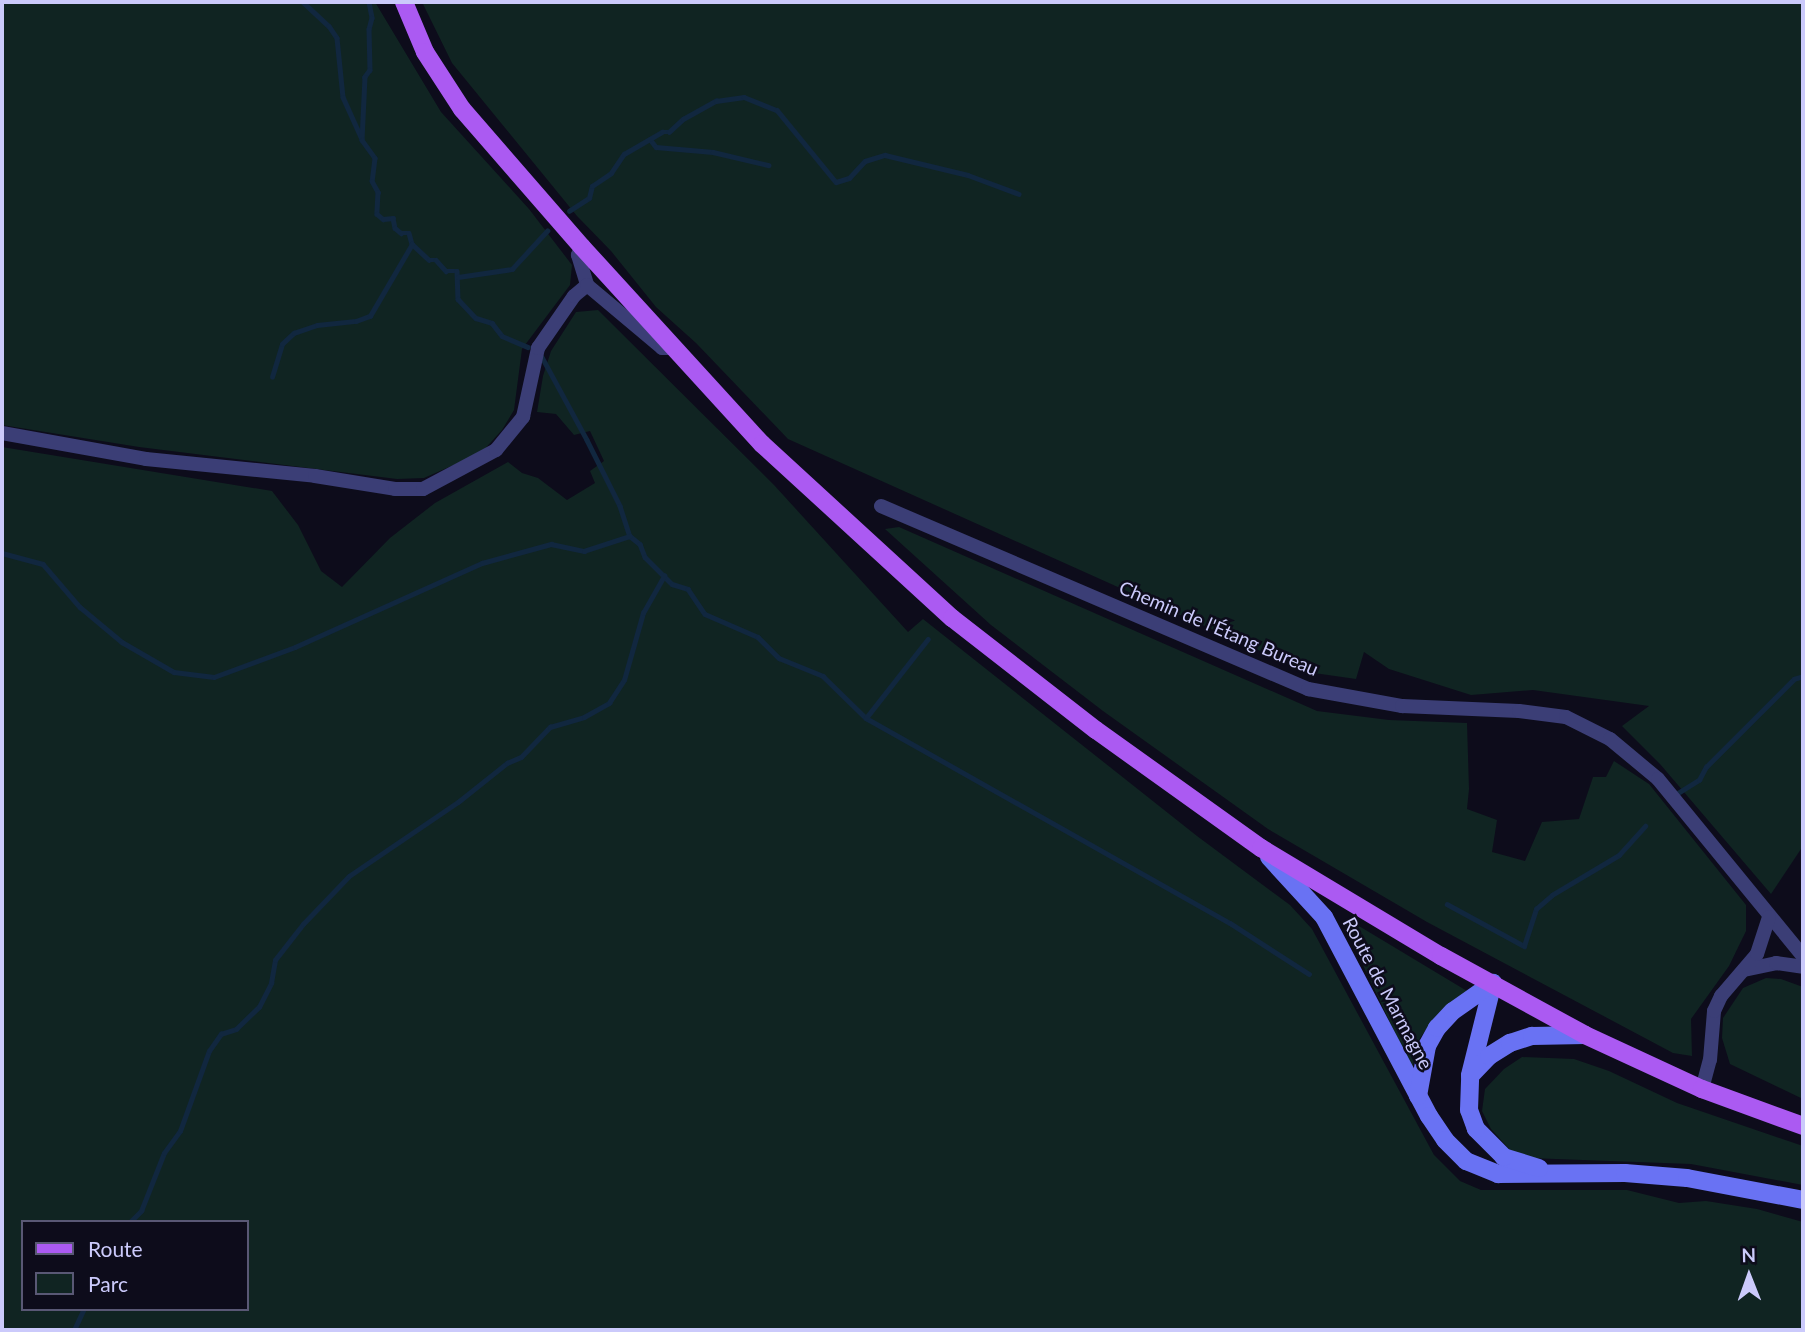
<!DOCTYPE html>
<meta charset="utf-8">
<style>
body{margin:0}
#map{position:relative;width:1805px;height:1332px;overflow:hidden;background:#0d0c1b;font-family:Lato,sans-serif}
div>[style]{position:absolute}
.green>*{inset:0;background:#102422}
.stream>*{height:4.5px;margin:-2.25px;padding:0 2.25px;transform-origin:2.25px;border-radius:2.25px;background:#11273f}
.minor>*{height:14px;margin:-7px;padding:0 7px;transform-origin:7px;border-radius:7px;background:#3b3e76}
.secondary>*{height:18px;margin:-9px;padding:0 9px;transform-origin:9px;border-radius:9px;background:#6972f3}
.primary>*{height:18px;margin:-9px;padding:0 9px;transform-origin:9px;border-radius:9px;background:#ab5af2}
span{translate:-50% -50%;white-space:nowrap;text-align:center;line-height:1.15;-webkit-text-stroke:5px #0d0c1b;paint-order:stroke}
.street-label{font-size:19px;color:#cbcafb}
.frame{position:absolute;inset:0;border:4px solid #cbcafb;pointer-events:none}
.legend{position:absolute;left:21px;top:1220px;width:228px;height:91px;box-sizing:border-box;background:#0d0c1b;border:2px solid #595875;margin:0;padding:9px 12px;list-style:none;font-size:21px;color:#cbcafb}
.legend li{display:flex;align-items:center;gap:14px;height:35px}
.legend b{width:35px;border:2px solid #595875}
.north{position:absolute;left:1714px;top:1241px;width:70px;height:70px;-webkit-text-stroke:5px #0d0c1b;paint-order:stroke;rotate:359deg;font-size:19px;font-weight:700;line-height:28px;text-align:center;color:#cbcafb}
.north::after{content:'';display:block;margin:auto;width:24px;height:32px;background:#cbcafb;clip-path:polygon(50% 0,100% 100%,50% 72%,0 100%)}
</style>
<div id="map">
<div class="green">
<div style="clip-path:polygon(2px 2px,375px 2px,441px 112px,529px 209px,572px 265px,570px 285px,522px 349px,514px 410px,502px 430px,481px 453px,424px 478px,397px 479px,139px 447px,2px 425px)"></div>
<div style="clip-path:polygon(422px 2px,1803px 2px,1803px 846px,1771px 894px,1660px 764px,1622px 726px,1649px 706px,1533px 690px,1471px 695px,1389px 669px,1364px 652px,1356px 679px,1307px 672px,788px 439px,696px 343px,656px 307px,611px 251px,577px 216px,452px 63px)"></div>
<div style="clip-path:polygon(evenodd,598px 310px,774px 485px,908px 632px,923px 619px,1197px 836px,1290px 905px,1312px 929px,1434px 1155px,1460px 1181px,1481px 1190px,1627px 1190px,1679px 1203px,1706px 1201px,1757px 1209px,1803px 1222px,1803px 1330px,2px 1330px,2px 447px,272px 491px,298px 525px,321px 571px,342px 587px,390px 538px,435px 503px,508px 462px,522px 473px,538px 478px,567px 500px,595px 483px,590px 471px,604px 461px,590px 431px,574px 435px,556px 414px,537px 412px,543px 376px,551px 351px,576px 312px,598px 310px,23px 1222px,247px 1222px,247px 1309px,23px 1309px,23px 1222px)"></div>
<div style="clip-path:polygon(899px 527px,1317px 711px,1389px 720px,1467px 723px,1469px 789px,1467px 809px,1497px 820px,1492px 852px,1525px 861px,1542px 822px,1579px 819px,1593px 777px,1606px 777px,1614px 761px,1649px 784px,1746px 905px,1746px 931px,1729px 966px,1691px 1019px,1692px 1056px,1673px 1053px,1427px 922px,1268px 829px,1103px 711px,991px 625px,885px 529px)"></div>
<div style="clip-path:polygon(1354px 923px,1467px 991px,1436px 1016px,1420px 1038px,1412px 1069px,1345px 927px)"></div>
<div style="clip-path:polygon(1766px 978px,1781px 979px,1803px 987px,1803px 1099px,1730px 1064px,1722px 1038px,1723px 1018px,1743px 988px)"></div>
<div style="clip-path:polygon(1522px 1057px,1574px 1059px,1609px 1071px,1677px 1103px,1803px 1146px,1803px 1185px,1691px 1164px,1529px 1158px,1511px 1151px,1491px 1129px,1482px 1111px,1485px 1089px,1504px 1069px)"></div>
</div>
<div class="stream">
<div style="left:303px;top:2px;width:35px;rotate:43deg"></div>
<div style="left:329px;top:26px;width:14px;rotate:56deg"></div>
<div style="left:337px;top:38px;width:59px;rotate:84.2deg"></div>
<div style="left:343px;top:97px;width:46px;rotate:65.7deg"></div>
<div style="left:369px;top:2px;width:16px;rotate:79deg"></div>
<div style="left:372px;top:18px;width:11px;rotate:105deg"></div>
<div style="left:369px;top:29px;width:41px;rotate:88.6deg"></div>
<div style="left:370px;top:70px;width:9px;rotate:126deg"></div>
<div style="left:365px;top:77px;width:63px;rotate:92.7deg"></div>
<div style="left:362px;top:140px;width:22px;rotate:54deg"></div>
<div style="left:375px;top:158px;width:23px;rotate:97deg"></div>
<div style="left:372px;top:181px;width:13px;rotate:61deg"></div>
<div style="left:378px;top:192px;width:22px;rotate:93deg"></div>
<div style="left:377px;top:214px;width:8px;rotate:40deg"></div>
<div style="left:383px;top:219px;width:10px;rotate:-6deg"></div>
<div style="left:393px;top:218px;width:10px;rotate:79deg"></div>
<div style="left:395px;top:228px;width:8px;rotate:40deg"></div>
<div style="left:401px;top:233px;width:8px"></div>
<div style="left:409px;top:233px;width:11px;rotate:75deg"></div>
<div style="left:412px;top:244px;width:23px;rotate:43deg"></div>
<div style="left:429px;top:260px;width:7px"></div>
<div style="left:436px;top:260px;width:15px;rotate:48deg"></div>
<div style="left:446px;top:271px;width:11px"></div>
<div style="left:457px;top:271px;width:28px;rotate:88deg"></div>
<div style="left:458px;top:299px;width:26px;rotate:47deg"></div>
<div style="left:476px;top:318px;width:17px;rotate:17deg"></div>
<div style="left:492px;top:323px;width:16px;rotate:52deg"></div>
<div style="left:502px;top:336px;width:28px;rotate:23deg"></div>
<div style="left:650px;top:139px;width:10px;rotate:53deg"></div>
<div style="left:656px;top:147px;width:57px;rotate:5deg"></div>
<div style="left:713px;top:152px;width:57px;rotate:13.3deg"></div>
<div style="left:569px;top:211px;width:24px;rotate:-33deg"></div>
<div style="left:589px;top:198px;width:12px;rotate:-76deg"></div>
<div style="left:592px;top:186px;width:23px;rotate:-34deg"></div>
<div style="left:611px;top:173px;width:23px;rotate:-56deg"></div>
<div style="left:624px;top:154px;width:44px;rotate:-30.1deg"></div>
<div style="left:662px;top:132px;width:7px"></div>
<div style="left:669px;top:132px;width:19px;rotate:-43deg"></div>
<div style="left:683px;top:119px;width:38px;rotate:-29deg"></div>
<div style="left:716px;top:101px;width:28px;rotate:-8deg"></div>
<div style="left:744px;top:97px;width:35px;rotate:22deg"></div>
<div style="left:777px;top:110px;width:93px;rotate:50.7deg"></div>
<div style="left:836px;top:182px;width:14px;rotate:-17deg"></div>
<div style="left:849px;top:178px;width:23px;rotate:-47deg"></div>
<div style="left:865px;top:161px;width:21px;rotate:-17deg"></div>
<div style="left:885px;top:155px;width:85px;rotate:13.5deg"></div>
<div style="left:968px;top:175px;width:54px;rotate:20.4deg"></div>
<div style="left:458px;top:277px;width:55px;rotate:-8.4deg"></div>
<div style="left:512px;top:269px;width:52px;rotate:-47.4deg"></div>
<div style="left:542px;top:357px;width:94px;rotate:61.5deg"></div>
<div style="left:587px;top:440px;width:74px;rotate:63.4deg"></div>
<div style="left:620px;top:506px;width:32px;rotate:72deg"></div>
<div style="left:272px;top:377px;width:34px;rotate:-73deg"></div>
<div style="left:282px;top:344px;width:16px;rotate:-43deg"></div>
<div style="left:294px;top:333px;width:24px;rotate:-19deg"></div>
<div style="left:317px;top:325px;width:39px;rotate:-6deg"></div>
<div style="left:356px;top:321px;width:15px;rotate:-20deg"></div>
<div style="left:370px;top:316px;width:83px;rotate:-59.7deg"></div>
<div style="left:630px;top:536px;width:13px;rotate:39deg"></div>
<div style="left:640px;top:544px;width:14px;rotate:69deg"></div>
<div style="left:645px;top:557px;width:38px;rotate:45deg"></div>
<div style="left:672px;top:584px;width:17px;rotate:17deg"></div>
<div style="left:688px;top:589px;width:30px;rotate:56deg"></div>
<div style="left:705px;top:614px;width:58px;rotate:23.5deg"></div>
<div style="left:758px;top:637px;width:30px;rotate:45deg"></div>
<div style="left:779px;top:658px;width:48px;rotate:22.2deg"></div>
<div style="left:823px;top:676px;width:60px;rotate:44.3deg"></div>
<div style="left:866px;top:718px;width:418px;rotate:29.4deg"></div>
<div style="left:1230px;top:923px;width:94px;rotate:32.8deg"></div>
<div style="left:2px;top:553px;width:42px;rotate:15deg"></div>
<div style="left:43px;top:564px;width:57px;rotate:49.3deg"></div>
<div style="left:80px;top:607px;width:55px;rotate:39.8deg"></div>
<div style="left:122px;top:642px;width:60px;rotate:30deg"></div>
<div style="left:174px;top:672px;width:40px;rotate:7.1deg"></div>
<div style="left:214px;top:677px;width:86px;rotate:-20.3deg"></div>
<div style="left:295px;top:647px;width:205px;rotate:-24.2deg"></div>
<div style="left:482px;top:563px;width:72px;rotate:-15.4deg"></div>
<div style="left:551px;top:544px;width:34px;rotate:12deg"></div>
<div style="left:584px;top:551px;width:48px;rotate:-18.1deg"></div>
<div style="left:866px;top:718px;width:100px;rotate:-51.9deg"></div>
<div style="left:1678px;top:793px;width:25px;rotate:-32deg"></div>
<div style="left:1699px;top:780px;width:15px;rotate:-62deg"></div>
<div style="left:1706px;top:767px;width:124px;rotate:-45deg"></div>
<div style="left:1794px;top:679px;width:9px;rotate:-18deg"></div>
<div style="left:1447px;top:904px;width:88px;rotate:28.6deg"></div>
<div style="left:1524px;top:946px;width:39px;rotate:-72deg"></div>
<div style="left:1536px;top:909px;width:21px;rotate:-41deg"></div>
<div style="left:1552px;top:895px;width:78px;rotate:-30.8deg"></div>
<div style="left:1619px;top:855px;width:39px;rotate:-48deg"></div>
<div style="left:130px;top:1222px;width:16px;rotate:-45deg"></div>
<div style="left:141px;top:1211px;width:62px;rotate:-68.4deg"></div>
<div style="left:164px;top:1153px;width:27px;rotate:-54deg"></div>
<div style="left:180px;top:1131px;width:85px;rotate:-70.1deg"></div>
<div style="left:209px;top:1051px;width:21px;rotate:-55deg"></div>
<div style="left:221px;top:1034px;width:16px;rotate:-18deg"></div>
<div style="left:236px;top:1029px;width:32px;rotate:-44deg"></div>
<div style="left:259px;top:1007px;width:27px;rotate:-63deg"></div>
<div style="left:271px;top:983px;width:23px;rotate:-80deg"></div>
<div style="left:275px;top:960px;width:46px;rotate:-52.1deg"></div>
<div style="left:303px;top:924px;width:66px;rotate:-46.2deg"></div>
<div style="left:349px;top:876px;width:132px;rotate:-34.2deg"></div>
<div style="left:458px;top:802px;width:63px;rotate:-38.5deg"></div>
<div style="left:507px;top:763px;width:15px;rotate:-23deg"></div>
<div style="left:521px;top:757px;width:42px;rotate:-46deg"></div>
<div style="left:550px;top:727px;width:35px;rotate:-16deg"></div>
<div style="left:584px;top:717px;width:29px;rotate:-29deg"></div>
<div style="left:609px;top:703px;width:27px;rotate:-57deg"></div>
<div style="left:624px;top:680px;width:70px;rotate:-74.2deg"></div>
<div style="left:643px;top:613px;width:43px;rotate:-60.4deg"></div>
<div style="left:74px;top:1330px;width:23px;rotate:-65deg"></div>
</div>
<div class="minor">
<div style="left:582px;top:247px;width:9px;rotate:117deg"></div>
<div style="left:578px;top:255px;width:31px;rotate:73deg"></div>
<div style="left:2px;top:433px;width:146px;rotate:10.2deg"></div>
<div style="left:146px;top:459px;width:170px;rotate:5.7deg"></div>
<div style="left:315px;top:476px;width:81px;rotate:9.2deg"></div>
<div style="left:395px;top:489px;width:28px"></div>
<div style="left:423px;top:489px;width:83px;rotate:-28.1deg"></div>
<div style="left:496px;top:450px;width:43px;rotate:-50.7deg"></div>
<div style="left:523px;top:417px;width:71px;rotate:-77.7deg"></div>
<div style="left:538px;top:348px;width:63px;rotate:-55.3deg"></div>
<div style="left:574px;top:296px;width:17px;rotate:-40deg"></div>
<div style="left:587px;top:285px;width:98px;rotate:40deg"></div>
<div style="left:662px;top:348px;width:11px"></div>
<div style="left:881px;top:506px;width:465px;rotate:23.2deg"></div>
<div style="left:1308px;top:689px;width:96px;rotate:10.3deg"></div>
<div style="left:1402px;top:706px;width:117px;rotate:2.4deg"></div>
<div style="left:1519px;top:711px;width:47px;rotate:7.3deg"></div>
<div style="left:1566px;top:717px;width:49px;rotate:26.6deg"></div>
<div style="left:1610px;top:739px;width:62px;rotate:39.8deg"></div>
<div style="left:1658px;top:779px;width:229px;rotate:50.7deg"></div>
<div style="left:1744px;top:970px;width:33px;rotate:-12deg"></div>
<div style="left:1776px;top:963px;width:27px;rotate:8deg"></div>
<div style="left:1702px;top:1089px;width:30px;rotate:-75deg"></div>
<div style="left:1710px;top:1060px;width:49px;rotate:-85.3deg"></div>
<div style="left:1714px;top:1011px;width:17px;rotate:-65deg"></div>
<div style="left:1721px;top:996px;width:55px;rotate:-49.4deg"></div>
<div style="left:1757px;top:954px;width:39px;rotate:-72deg"></div>
</div>
<div class="secondary">
<div style="left:1269px;top:857px;width:81px;rotate:47.5deg"></div>
<div style="left:1324px;top:917px;width:225px;rotate:62.2deg"></div>
<div style="left:1429px;top:1116px;width:29px;rotate:56deg"></div>
<div style="left:1445px;top:1140px;width:30px;rotate:45deg"></div>
<div style="left:1466px;top:1161px;width:35px;rotate:22deg"></div>
<div style="left:1498px;top:1174px;width:127px;rotate:-0.5deg"></div>
<div style="left:1625px;top:1173px;width:62px;rotate:4.6deg"></div>
<div style="left:1687px;top:1178px;width:118px;rotate:10.7deg"></div>
<div style="left:1470px;top:1075px;width:95px;rotate:-76deg"></div>
<div style="left:1418px;top:1096px;width:51px;rotate:-79.8deg"></div>
<div style="left:1427px;top:1046px;width:21px;rotate:-61deg"></div>
<div style="left:1437px;top:1028px;width:23px;rotate:-47deg"></div>
<div style="left:1453px;top:1011px;width:49px;rotate:-35deg"></div>
<div style="left:1539px;top:1168px;width:37px;rotate:-163deg"></div>
<div style="left:1504px;top:1157px;width:40px;rotate:-135deg"></div>
<div style="left:1476px;top:1129px;width:20px;rotate:-110deg"></div>
<div style="left:1469px;top:1110px;width:34px;rotate:-88deg"></div>
<div style="left:1470px;top:1076px;width:28px;rotate:-46deg"></div>
<div style="left:1489px;top:1056px;width:25px;rotate:-32deg"></div>
<div style="left:1510px;top:1043px;width:23px;rotate:-18deg"></div>
<div style="left:1532px;top:1036px;width:53px;rotate:-1.1deg"></div>
</div>
<div class="primary">
<div style="left:404px;top:2px;width:54px;rotate:67.2deg"></div>
<div style="left:425px;top:52px;width:68px;rotate:57deg"></div>
<div style="left:462px;top:109px;width:183px;rotate:49deg"></div>
<div style="left:582px;top:247px;width:267px;rotate:47.6deg"></div>
<div style="left:762px;top:444px;width:258px;rotate:42.5deg"></div>
<div style="left:952px;top:618px;width:182px;rotate:37.9deg"></div>
<div style="left:1096px;top:730px;width:203px;rotate:35.6deg"></div>
<div style="left:1261px;top:848px;width:210px;rotate:31deg"></div>
<div style="left:1441px;top:956px;width:164px;rotate:28.7deg"></div>
<div style="left:1585px;top:1035px;width:129px;rotate:24.8deg"></div>
<div style="left:1702px;top:1089px;width:108px;rotate:20.1deg"></div>
</div>
<div class="street-label">
<span style="left:1219px;top:628px;rotate:23deg">Chemin de l'Étang Bureau</span>
<span style="left:1388px;top:993px;rotate:62deg">Route de Marmagne</span>
</div>
<div class="frame"></div>
<ul class="legend">
<li><b style="height:9px;background:#ab5af2"></b>Route</li>
<li><b style="height:19px;background:#102422"></b>Parc</li>
</ul>
<div class="north">N</div>
</div>
